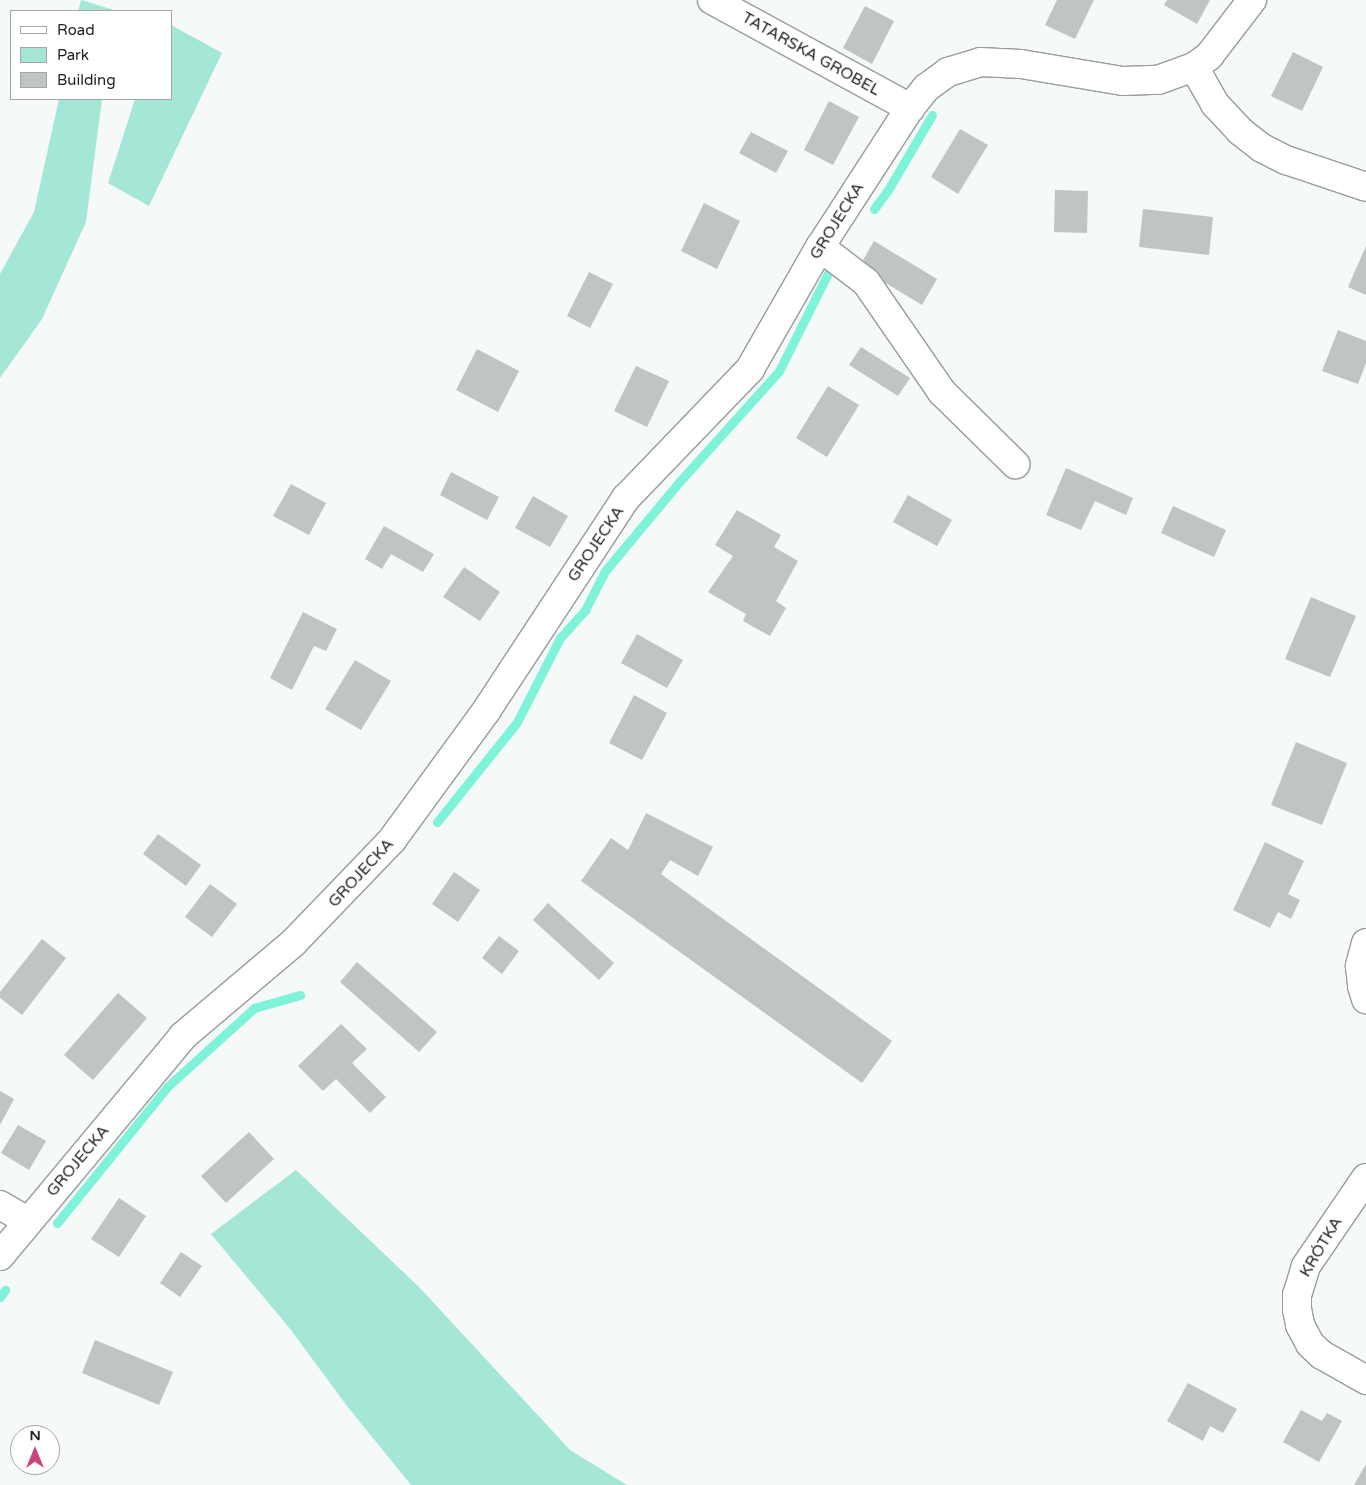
<!DOCTYPE html>
<meta charset="utf-8">
<style>
body{margin:0}
#map{position:relative;width:1366px;height:1485px;overflow:hidden;background:#f5f9f8;font-family:"Varela Round",sans-serif}
div>[style]{position:absolute}
.green>*{inset:0;background:#a4e7d7}
.stream>*{height:9px;margin:-4.5px;padding:0 4.5px;transform-origin:4.5px;border-radius:4.5px;background:#7ef3d9}
.building>*{inset:0;background:#c0c4c3}
.roads{filter:drop-shadow(1px 0 #989c9b) drop-shadow(-1px 0 #989c9b) drop-shadow(0 1px #989c9b) drop-shadow(0 -1px #989c9b)}
.minor>*{height:28px;margin:-14px;padding:0 14px;transform-origin:14px;border-radius:14px;background:#fff}
span{translate:-50% -50%;white-space:nowrap;text-align:center;line-height:1.15;-webkit-text-stroke:4.5px #fff;paint-order:stroke}
.street-label{font-size:16px;color:#202121}
.legend{position:absolute;left:10px;top:10px;width:162px;height:90px;box-sizing:border-box;background:#fff;border:1px solid #a6a6a6;margin:0;padding:6px 9px;list-style:none;font-size:15px;color:#202121}
.legend li{display:flex;align-items:center;gap:10px;height:25px}
.legend b{width:25px;border:1px solid #a6a6a6}
.north{position:absolute;left:10px;top:1425px;width:50px;height:50px;box-sizing:border-box;background:#fff;border:1px solid #a6a6a6;border-radius:50%;rotate:0deg;font-size:14px;font-weight:700;line-height:20px;text-align:center;color:#202121}
.north::after{content:'';display:block;margin:auto;width:18px;height:22px;background:#cc437e;clip-path:polygon(50% 0,100% 100%,50% 72%,0 100%)}
</style>
<div id="map">
<div class="green">
<div style="clip-path:polygon(81px 0,114px 10px,114px 11px,78px 11px)"></div>
<div style="clip-path:polygon(171px 25px,222px 53px,149px 206px,108px 183px,135px 99px,171px 99px)"></div>
<div style="clip-path:polygon(59px 99px,102px 99px,86px 222px,42px 319px,0 378px,0 274px,34px 212px)"></div>
<div style="clip-path:polygon(296px 1170px,419px 1287px,570px 1450px,627px 1485px,411px 1485px,347px 1406px,291px 1330px,211px 1234px)"></div>
</div>
<div class="stream">
<div style="left:874px;top:209px;width:24px;rotate:-54deg"></div>
<div style="left:888px;top:190px;width:87px;rotate:-59.6deg"></div>
<div style="left:437px;top:822px;width:128px;rotate:-51.3deg"></div>
<div style="left:517px;top:722px;width:94px;rotate:-62.9deg"></div>
<div style="left:560px;top:638px;width:38px;rotate:-48deg"></div>
<div style="left:585px;top:610px;width:44px;rotate:-62.9deg"></div>
<div style="left:605px;top:571px;width:117px;rotate:-50.2deg"></div>
<div style="left:680px;top:481px;width:148px;rotate:-48deg"></div>
<div style="left:779px;top:371px;width:110px;rotate:-63.4deg"></div>
<div style="left:57px;top:1223px;width:175px;rotate:-51deg"></div>
<div style="left:167px;top:1087px;width:118px;rotate:-42.2deg"></div>
<div style="left:254px;top:1008px;width:48px;rotate:-15.8deg"></div>
<div style="left:0;top:1297px;width:9px;rotate:-54deg"></div>
</div>
<div class="building">
<div style="clip-path:polygon(1057px 0,1094px 0,1075px 39px,1045px 25px)"></div>
<div style="clip-path:polygon(1167px 0,1210px 0,1197px 24px,1164px 5px)"></div>
<div style="clip-path:polygon(865px 6px,894px 21px,872px 64px,843px 48px)"></div>
<div style="clip-path:polygon(1293px 52px,1323px 67px,1302px 111px,1271px 96px)"></div>
<div style="clip-path:polygon(829px 101px,859px 117px,833px 165px,804px 150px)"></div>
<div style="clip-path:polygon(960px 129px,988px 145px,958px 194px,931px 177px)"></div>
<div style="clip-path:polygon(751px 132px,788px 151px,776px 173px,739px 153px)"></div>
<div style="clip-path:polygon(1055px 190px,1088px 191px,1087px 233px,1054px 232px)"></div>
<div style="clip-path:polygon(704px 203px,740px 221px,717px 269px,681px 251px)"></div>
<div style="clip-path:polygon(1143px 209px,1213px 217px,1209px 255px,1139px 247px)"></div>
<div style="clip-path:polygon(874px 241px,937px 279px,922px 305px,859px 267px)"></div>
<div style="clip-path:polygon(1366px 246px,1366px 295px,1348px 287px)"></div>
<div style="clip-path:polygon(589px 272px,613px 284px,590px 328px,567px 316px)"></div>
<div style="clip-path:polygon(1338px 330px,1366px 341px,1366px 363px,1358px 384px,1322px 371px)"></div>
<div style="clip-path:polygon(861px 347px,910px 378px,898px 396px,849px 365px)"></div>
<div style="clip-path:polygon(477px 349px,519px 371px,498px 412px,456px 390px)"></div>
<div style="clip-path:polygon(636px 366px,669px 381px,647px 427px,614px 411px)"></div>
<div style="clip-path:polygon(828px 386px,859px 405px,827px 457px,796px 438px)"></div>
<div style="clip-path:polygon(1066px 468px,1133px 498px,1126px 515px,1095px 501px,1081px 530px,1046px 515px)"></div>
<div style="clip-path:polygon(451px 472px,499px 497px,487px 520px,440px 495px)"></div>
<div style="clip-path:polygon(291px 484px,326px 503px,309px 535px,273px 516px)"></div>
<div style="clip-path:polygon(908px 495px,952px 520px,937px 546px,893px 522px)"></div>
<div style="clip-path:polygon(533px 496px,568px 516px,550px 547px,515px 528px)"></div>
<div style="clip-path:polygon(1173px 506px,1226px 530px,1214px 557px,1161px 533px)"></div>
<div style="clip-path:polygon(737px 510px,781px 535px,774px 547px,798px 561px,776px 601px,786px 608px,770px 636px,743px 621px,746px 614px,708px 592px,733px 556px,715px 545px)"></div>
<div style="clip-path:polygon(384px 526px,434px 554px,423px 572px,391px 554px,382px 569px,365px 559px)"></div>
<div style="clip-path:polygon(464px 567px,500px 592px,480px 621px,443px 597px)"></div>
<div style="clip-path:polygon(1311px 597px,1356px 616px,1330px 677px,1285px 659px)"></div>
<div style="clip-path:polygon(303px 612px,337px 629px,326px 651px,314px 646px,292px 690px,270px 678px)"></div>
<div style="clip-path:polygon(637px 634px,683px 660px,667px 688px,621px 663px)"></div>
<div style="clip-path:polygon(355px 660px,391px 681px,361px 730px,325px 709px)"></div>
<div style="clip-path:polygon(634px 695px,667px 713px,642px 760px,609px 743px)"></div>
<div style="clip-path:polygon(1296px 742px,1347px 763px,1322px 825px,1271px 805px)"></div>
<div style="clip-path:polygon(646px 813px,713px 847px,698px 876px,670px 860px,661px 874px,892px 1041px,862px 1083px,581px 881px,611px 838px,628px 850px)"></div>
<div style="clip-path:polygon(158px 834px,201px 865px,186px 886px,143px 854px)"></div>
<div style="clip-path:polygon(1265px 842px,1304px 861px,1288px 894px,1300px 900px,1291px 919px,1278px 912px,1270px 928px,1233px 910px)"></div>
<div style="clip-path:polygon(454px 872px,480px 890px,458px 922px,432px 904px)"></div>
<div style="clip-path:polygon(210px 884px,237px 904px,212px 937px,185px 917px)"></div>
<div style="clip-path:polygon(548px 903px,614px 963px,599px 980px,533px 920px)"></div>
<div style="clip-path:polygon(499px 936px,519px 951px,502px 974px,482px 958px)"></div>
<div style="clip-path:polygon(42px 939px,66px 958px,22px 1015px,0 998px,0 992px)"></div>
<div style="clip-path:polygon(357px 962px,437px 1032px,419px 1052px,340px 982px)"></div>
<div style="clip-path:polygon(118px 993px,147px 1018px,93px 1080px,64px 1055px)"></div>
<div style="clip-path:polygon(341px 1024px,367px 1049px,352px 1063px,386px 1097px,370px 1113px,336px 1079px,323px 1091px,298px 1066px)"></div>
<div style="clip-path:polygon(0 1091px,14px 1099px,0 1125px)"></div>
<div style="clip-path:polygon(18px 1125px,46px 1141px,29px 1170px,1px 1153px)"></div>
<div style="clip-path:polygon(249px 1132px,274px 1159px,226px 1203px,201px 1176px)"></div>
<div style="clip-path:polygon(119px 1198px,146px 1216px,119px 1257px,91px 1239px)"></div>
<div style="clip-path:polygon(181px 1252px,202px 1266px,180px 1297px,160px 1283px)"></div>
<div style="clip-path:polygon(95px 1340px,173px 1372px,159px 1405px,82px 1373px)"></div>
<div style="clip-path:polygon(1188px 1383px,1237px 1409px,1223px 1433px,1210px 1426px,1203px 1441px,1167px 1421px)"></div>
<div style="clip-path:polygon(1301px 1410px,1322px 1421px,1327px 1413px,1342px 1421px,1319px 1462px,1283px 1442px)"></div>
<div style="clip-path:polygon(1366px 1464px,1366px 1485px,1354px 1485px)"></div>
</div>
<div class="roads">
<div class="minor">
<div style="left:712px;top:0;width:226px;rotate:28.6deg"></div>
<div style="left:1194px;top:67px;width:43px;rotate:60.4deg"></div>
<div style="left:1215px;top:104px;width:37px;rotate:47deg"></div>
<div style="left:1240px;top:131px;width:28px;rotate:38deg"></div>
<div style="left:1262px;top:148px;width:27px;rotate:27deg"></div>
<div style="left:1286px;top:160px;width:84px;rotate:18.6deg"></div>
<div style="left:820px;top:247px;width:58px;rotate:37.3deg"></div>
<div style="left:866px;top:282px;width:134px;rotate:55.4deg"></div>
<div style="left:942px;top:392px;width:103px;rotate:44.6deg"></div>
<div style="left:1366px;top:943px;width:24px;rotate:105deg"></div>
<div style="left:1360px;top:966px;width:20px;rotate:84deg"></div>
<div style="left:1362px;top:986px;width:14px;rotate:73deg"></div>
<div style="left:1366px;top:1178px;width:107px;rotate:124.3deg"></div>
<div style="left:1306px;top:1266px;width:30px;rotate:107deg"></div>
<div style="left:1297px;top:1295px;width:14px;rotate:90deg"></div>
<div style="left:1297px;top:1309px;width:16px;rotate:79deg"></div>
<div style="left:1300px;top:1325px;width:21px;rotate:62deg"></div>
<div style="left:1310px;top:1344px;width:16px;rotate:43deg"></div>
<div style="left:1322px;top:1355px;width:51px;rotate:29.6deg"></div>
<div style="left:0;top:1205px;width:32px;rotate:30deg"></div>
<div style="left:0;top:1256px;width:286px;rotate:-50.2deg"></div>
<div style="left:183px;top:1036px;width:144px;rotate:-40.2deg"></div>
<div style="left:293px;top:943px;width:143px;rotate:-46.1deg"></div>
<div style="left:392px;top:840px;width:160px;rotate:-53.9deg"></div>
<div style="left:486px;top:711px;width:255px;rotate:-56.7deg"></div>
<div style="left:626px;top:498px;width:179px;rotate:-46.1deg"></div>
<div style="left:750px;top:369px;width:141px;rotate:-60.2deg"></div>
<div style="left:820px;top:247px;width:166px;rotate:-57.1deg"></div>
<div style="left:910px;top:108px;width:26px;rotate:-51deg"></div>
<div style="left:926px;top:88px;width:27px;rotate:-36deg"></div>
<div style="left:948px;top:72px;width:34px;rotate:-17deg"></div>
<div style="left:980px;top:62px;width:41px;rotate:2.8deg"></div>
<div style="left:1021px;top:64px;width:103px;rotate:9.5deg"></div>
<div style="left:1123px;top:81px;width:35px;rotate:-2deg"></div>
<div style="left:1158px;top:80px;width:38px;rotate:-20deg"></div>
<div style="left:1194px;top:67px;width:19px;rotate:-36deg"></div>
<div style="left:1209px;top:56px;width:71px;rotate:-52.5deg"></div>
</div>
</div>
<div class="street-label">
<span style="left:811px;top:54px;rotate:29deg">TATARSKA GROBEL</span>
<span style="left:837px;top:221px;rotate:-58deg">GROJECKA</span>
<span style="left:596px;top:544px;rotate:-56deg">GROJECKA</span>
<span style="left:361px;top:873px;rotate:-47deg">GROJECKA</span>
<span style="left:78px;top:1161px;rotate:-50deg">GROJECKA</span>
<span style="left:1321px;top:1247px;rotate:-59deg">KRÓTKA</span>
</div>
<ul class="legend">
<li><b style="height:6px;background:#fff"></b>Road</li>
<li><b style="height:14px;background:#a4e7d7"></b>Park</li>
<li><b style="height:14px;background:#c0c4c3"></b>Building</li>
</ul>
<div class="north">N</div>
</div>
